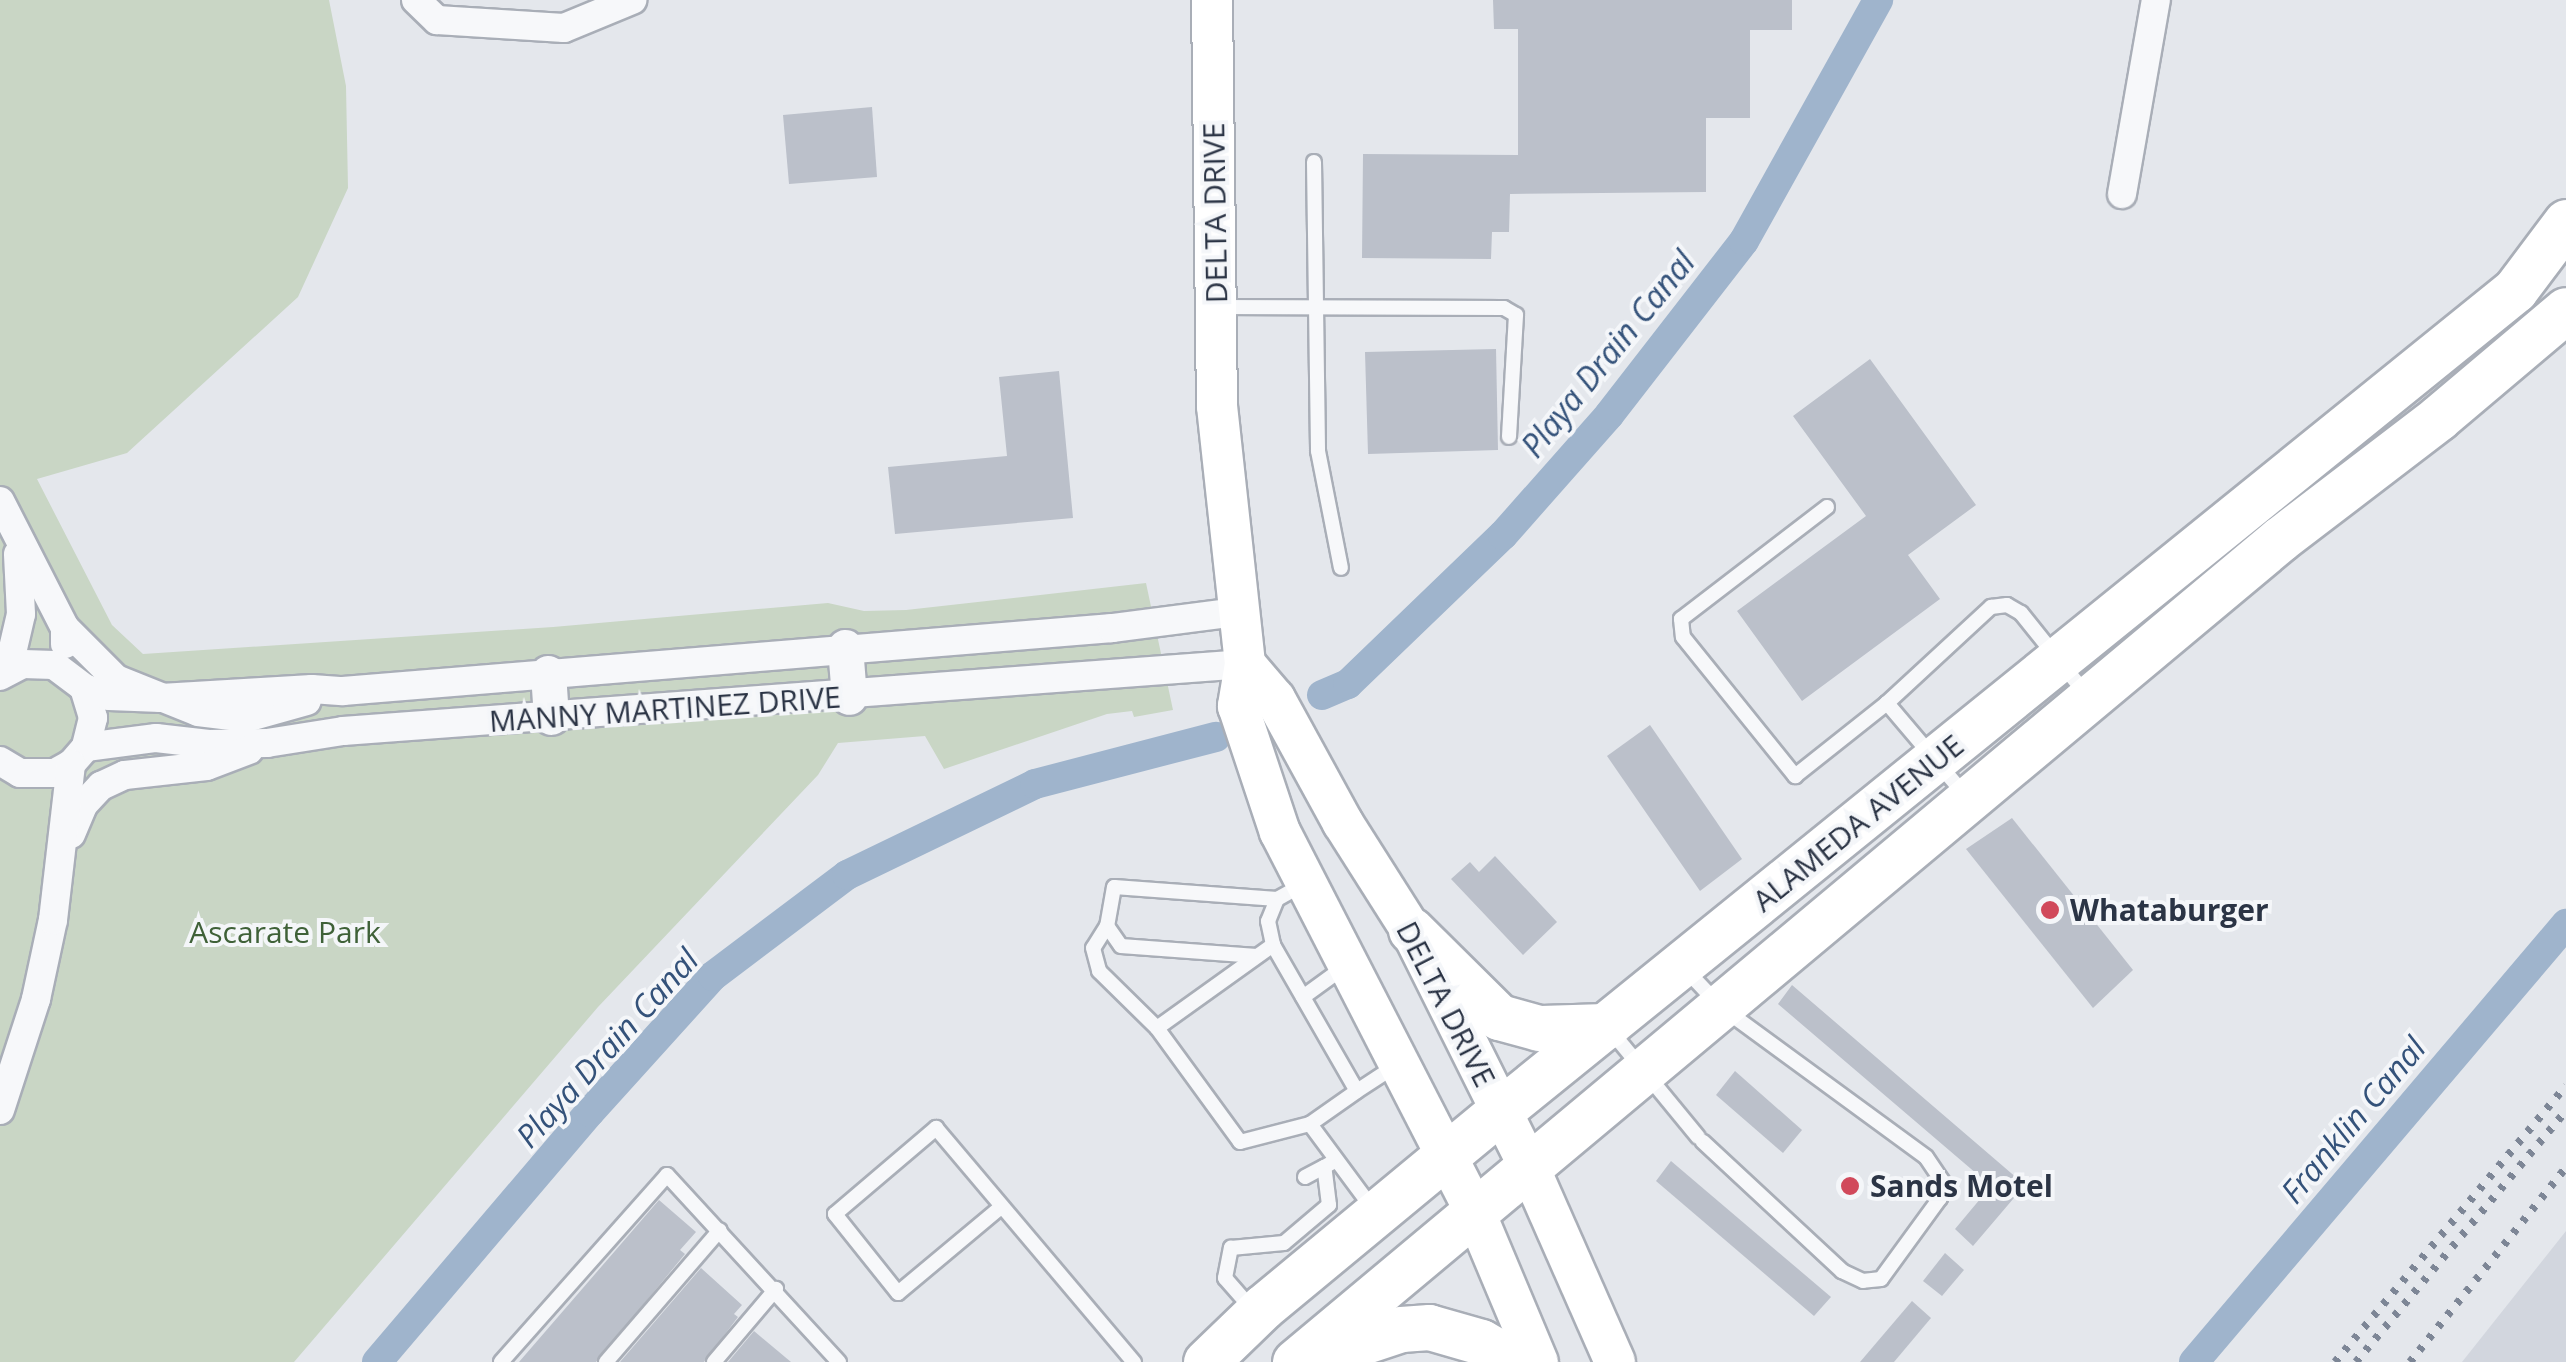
<!DOCTYPE html>
<style>
body{margin:0}
#map{position:relative;width:2566px;height:1362px;overflow:hidden;background:#e4e7ec;font-family:"Open Sans",sans-serif}
div>[style]{position:absolute}
.built>*{inset:0;background:#d2d6de}
.green>*{inset:0;background:#c9d6c5}
.canal>*{height:30px;margin:-15px;padding:0 15px;transform-origin:15px;border-radius:15px;background:#9fb4cc}
.building>*{inset:0;background:#bbc0ca}
.roads{filter:drop-shadow(2px 0 #a9aeb7) drop-shadow(-2px 0 #a9aeb7) drop-shadow(0 2px #a9aeb7) drop-shadow(0 -2px #a9aeb7)}
.service>*{height:14px;margin:-7px;padding:0 7px;transform-origin:7px;border-radius:7px;background:#f7f8fa}
.minor>*{height:28px;margin:-14px;padding:0 14px;transform-origin:14px;border-radius:14px;background:#f7f8fa}
.tertiary>*{height:35px;margin:-17.5px;padding:0 17.5px;transform-origin:17.5px;border-radius:17.5px;background:#f7f8fa}
.secondary>*{height:40px;margin:-20px;padding:0 20px;transform-origin:20px;border-radius:20px;background:#fff}
.primary>*{height:45px;margin:-22.5px;padding:0 22.5px;transform-origin:22.5px;border-radius:22.5px;background:#fff}
.rail>*{height:8px;margin-top:-4px;transform-origin:0;background:repeating-linear-gradient(90deg,#7d8696 0 5px,transparent 0 15px)}
.dots>*{width:28px;height:28px;translate:-50% -50%;box-sizing:border-box;border:5px solid #f4f6f9;border-radius:50%}
span{translate:-50% -50%;white-space:nowrap;text-align:center;line-height:1.15;-webkit-text-stroke:8px #f4f6f9;paint-order:stroke}
.street-label{font-size:30px;color:#2b3445}
.poi-label{font-size:30px;color:#2b3445;font-weight:700}
.left{translate:0 -50%;text-align:left}
.park-label{font-size:30px;color:#3f6138}
.water-label{font-size:32px;color:#34527a;font-style:italic}
</style>
<div id="map">
<div class="built">
<div style="clip-path:polygon(2566px 1231px,2566px 1362px,2462px 1362px)"></div>
</div>
<div class="green">
<div style="clip-path:polygon(0 0,329px 0,346px 86px,348px 188px,298px 297px,127px 453px,37px 479px,112px 625px,143px 654px,553px 627px,828px 603px,864px 611px,906px 610px,1146px 583px,1173px 710px,1134px 717px,1132px 711px,1107px 714px,944px 769px,925px 736px,838px 743px,818px 775px,598px 1007px,294px 1362px,0 1362px)"></div>
</div>
<div class="canal">
<div style="left:1322px;top:695px;width:28px;rotate:-23deg"></div>
<div style="left:1348px;top:684px;width:215px;rotate:-43.9deg"></div>
<div style="left:1503px;top:535px;width:160px;rotate:-48.5deg"></div>
<div style="left:1609px;top:415px;width:220px;rotate:-52.2deg"></div>
<div style="left:1744px;top:241px;width:276px;rotate:-60.9deg"></div>
<div style="left:377px;top:1362px;width:328px;rotate:-49.6deg"></div>
<div style="left:590px;top:1112px;width:183px;rotate:-47.9deg"></div>
<div style="left:713px;top:976px;width:168px;rotate:-37deg"></div>
<div style="left:847px;top:875px;width:209px;rotate:-25.8deg"></div>
<div style="left:1035px;top:784px;width:187px;rotate:-14.6deg"></div>
<div style="left:2194px;top:1362px;width:575px;rotate:-49.66deg"></div>
</div>
<div class="building">
<div style="clip-path:polygon(1493px 0,1792px 0,1792px 30px,1750px 30px,1750px 118px,1706px 118px,1706px 192px,1510px 194px,1509px 232px,1492px 232px,1491px 259px,1362px 258px,1363px 154px,1518px 155px,1518px 29px,1494px 29px)"></div>
<div style="clip-path:polygon(872px 107px,877px 177px,789px 184px,783px 115px)"></div>
<div style="clip-path:polygon(1496px 349px,1498px 450px,1368px 454px,1365px 352px)"></div>
<div style="clip-path:polygon(1870px 359px,1976px 505px,1908px 555px,1940px 599px,1802px 701px,1737px 611px,1866px 516px,1793px 416px)"></div>
<div style="clip-path:polygon(1059px 371px,1073px 518px,895px 534px,888px 467px,1007px 456px,999px 377px)"></div>
<div style="clip-path:polygon(1650px 725px,1742px 859px,1700px 891px,1607px 756px)"></div>
<div style="clip-path:polygon(2012px 818px,2133px 970px,2093px 1008px,1966px 849px)"></div>
<div style="clip-path:polygon(1495px 856px,1557px 922px,1523px 955px,1451px 879px,1470px 862px,1479px 872px)"></div>
<div style="clip-path:polygon(1792px 985px,2025px 1185px,1973px 1246px,1955px 1229px,1991px 1186px,1778px 1004px)"></div>
<div style="clip-path:polygon(1735px 1071px,1802px 1130px,1783px 1153px,1716px 1095px)"></div>
<div style="clip-path:polygon(1671px 1161px,1831px 1297px,1814px 1316px,1656px 1181px)"></div>
<div style="clip-path:polygon(659px 1200px,696px 1232px,680px 1250px,685px 1254px,596px 1362px,519px 1362px)"></div>
<div style="clip-path:polygon(1945px 1253px,1964px 1270px,1942px 1296px,1923px 1281px)"></div>
<div style="clip-path:polygon(701px 1268px,742px 1305px,734px 1314px,738px 1317px,704px 1362px,620px 1362px)"></div>
<div style="clip-path:polygon(1912px 1301px,1931px 1318px,1894px 1362px,1860px 1362px)"></div>
<div style="clip-path:polygon(754px 1331px,791px 1362px,728px 1362px)"></div>
</div>
<div class="roads">
<div class="service">
<div style="left:1314px;top:162px;width:289px;rotate:89.2deg"></div>
<div style="left:1318px;top:451px;width:119px;rotate:78.9deg"></div>
<div style="left:1217px;top:307px;width:287px;rotate:0.2deg"></div>
<div style="left:1504px;top:308px;width:14px;rotate:30deg"></div>
<div style="left:1516px;top:315px;width:122px;rotate:93.3deg"></div>
<div style="left:1827px;top:507px;width:184px;rotate:142.5deg"></div>
<div style="left:1681px;top:619px;width:18px;rotate:84deg"></div>
<div style="left:1683px;top:637px;width:179px;rotate:51.1deg"></div>
<div style="left:1795px;top:776px;width:117px;rotate:-38.4deg"></div>
<div style="left:1965px;top:795px;width:121px;rotate:-130.3deg"></div>
<div style="left:1887px;top:703px;width:142px;rotate:-42.7deg"></div>
<div style="left:1991px;top:607px;width:16px;rotate:-7deg"></div>
<div style="left:2007px;top:605px;width:16px;rotate:30deg"></div>
<div style="left:2021px;top:613px;width:104px;rotate:51.3deg"></div>
<div style="left:1304px;top:884px;width:31px;rotate:151deg"></div>
<div style="left:1277px;top:899px;width:24px;rotate:112deg"></div>
<div style="left:1268px;top:921px;width:25px;rotate:78deg"></div>
<div style="left:1273px;top:945px;width:168px;rotate:60.1deg"></div>
<div style="left:1357px;top:1091px;width:45px;rotate:-33.3deg"></div>
<div style="left:1277px;top:899px;width:163px;rotate:-175.8deg"></div>
<div style="left:1114px;top:887px;width:40px;rotate:100deg"></div>
<div style="left:1107px;top:926px;width:26px;rotate:122deg"></div>
<div style="left:1093px;top:948px;width:24px;rotate:75deg"></div>
<div style="left:1099px;top:971px;width:81px;rotate:44.5deg"></div>
<div style="left:1157px;top:1028px;width:141px;rotate:53.9deg"></div>
<div style="left:1240px;top:1142px;width:72px;rotate:-14.4deg"></div>
<div style="left:1310px;top:1124px;width:106px;rotate:53.5deg"></div>
<div style="left:1107px;top:926px;width:24px;rotate:55deg"></div>
<div style="left:1121px;top:946px;width:136px;rotate:4.2deg"></div>
<div style="left:1686px;top:970px;width:51px;rotate:46.6deg"></div>
<div style="left:1721px;top:1007px;width:254px;rotate:36.2deg"></div>
<div style="left:1926px;top:1157px;width:32px;rotate:56deg"></div>
<div style="left:1944px;top:1184px;width:15px;rotate:106deg"></div>
<div style="left:1940px;top:1198px;width:100px;rotate:126.1deg"></div>
<div style="left:1881px;top:1279px;width:18px;rotate:174deg"></div>
<div style="left:1863px;top:1281px;width:23px;rotate:-155deg"></div>
<div style="left:1842px;top:1271px;width:190px;rotate:-137.1deg"></div>
<div style="left:1303px;top:997px;width:54px;rotate:-36deg"></div>
<div style="left:1157px;top:1028px;width:143px;rotate:-35.6deg"></div>
<div style="left:1611px;top:1031px;width:137px;rotate:50.6deg"></div>
<div style="left:1310px;top:1124px;width:57px;rotate:-35.1deg"></div>
<div style="left:1305px;top:1177px;width:21px;rotate:-28deg"></div>
<div style="left:1001px;top:1207px;width:134px;rotate:140.1deg"></div>
<div style="left:898px;top:1293px;width:101px;rotate:-128.6deg"></div>
<div style="left:835px;top:1214px;width:133px;rotate:-40.4deg"></div>
<div style="left:936px;top:1128px;width:307px;rotate:49.8deg"></div>
<div style="left:1252px;top:1309px;width:41px;rotate:-131.1deg"></div>
<div style="left:1225px;top:1278px;width:31px;rotate:-79deg"></div>
<div style="left:1231px;top:1248px;width:53px;rotate:-5.4deg"></div>
<div style="left:1284px;top:1243px;width:59px;rotate:-40.2deg"></div>
<div style="left:1329px;top:1205px;width:38px;rotate:-97deg"></div>
<div style="left:1324px;top:1167px;width:13px;rotate:-29deg"></div>
<div style="left:501px;top:1362px;width:250px;rotate:-48.4deg"></div>
<div style="left:667px;top:1175px;width:254px;rotate:47.4deg"></div>
<div style="left:606px;top:1362px;width:174px;rotate:-49.2deg"></div>
<div style="left:714px;top:1362px;width:96px;rotate:-49.7deg"></div>
</div>
<div class="minor">
<div style="left:416px;top:0;width:29px;rotate:44deg"></div>
<div style="left:437px;top:20px;width:127px;rotate:3.6deg"></div>
<div style="left:564px;top:28px;width:74px;rotate:-22.4deg"></div>
<div style="left:2122px;top:194px;width:197px;rotate:-80.1deg"></div>
<div style="left:0;top:501px;width:143px;rotate:62.9deg"></div>
<div style="left:65px;top:628px;width:16px;rotate:90deg"></div>
<div style="left:65px;top:628px;width:72px;rotate:45deg"></div>
<div style="left:116px;top:679px;width:88px;rotate:21.9deg"></div>
<div style="left:198px;top:712px;width:48px;rotate:7.1deg"></div>
<div style="left:246px;top:718px;width:63px;rotate:-15.6deg"></div>
<div style="left:8px;top:670px;width:57px;rotate:-76.9deg"></div>
<div style="left:21px;top:614px;width:60px;rotate:-92.9deg"></div>
<div style="left:0;top:676px;width:26px;rotate:-28deg"></div>
<div style="left:23px;top:664px;width:31px;rotate:2deg"></div>
<div style="left:54px;top:665px;width:38px;rotate:37deg"></div>
<div style="left:84px;top:688px;width:31px;rotate:73deg"></div>
<div style="left:93px;top:718px;width:30px;rotate:104deg"></div>
<div style="left:86px;top:747px;width:23px;rotate:131deg"></div>
<div style="left:71px;top:764px;width:18px;rotate:151deg"></div>
<div style="left:55px;top:773px;width:35px;rotate:180deg"></div>
<div style="left:20px;top:773px;width:23px;rotate:-149deg"></div>
<div style="left:84px;top:688px;width:26px;rotate:18deg"></div>
<div style="left:109px;top:696px;width:52px;rotate:2.2deg"></div>
<div style="left:161px;top:698px;width:151px;rotate:-3.4deg"></div>
<div style="left:312px;top:689px;width:31px;rotate:4deg"></div>
<div style="left:343px;top:691px;width:772px;rotate:-4.68deg"></div>
<div style="left:1112px;top:628px;width:126px;rotate:-7.3deg"></div>
<div style="left:86px;top:747px;width:71px;rotate:-7.3deg"></div>
<div style="left:156px;top:738px;width:53px;rotate:6.5deg"></div>
<div style="left:209px;top:744px;width:58px;rotate:-1deg"></div>
<div style="left:267px;top:743px;width:77px;rotate:-9deg"></div>
<div style="left:343px;top:731px;width:904px;rotate:-4.25deg"></div>
<div style="left:71px;top:834px;width:33px;rotate:-67deg"></div>
<div style="left:84px;top:804px;width:25px;rotate:-47deg"></div>
<div style="left:101px;top:786px;width:26px;rotate:-25deg"></div>
<div style="left:125px;top:775px;width:82px;rotate:-6.3deg"></div>
<div style="left:207px;top:766px;width:45px;rotate:-20.9deg"></div>
<div style="left:0;top:1110px;width:117px;rotate:-72deg"></div>
<div style="left:36px;top:999px;width:81px;rotate:-77.9deg"></div>
<div style="left:53px;top:920px;width:157px;rotate:-83.4deg"></div>
</div>
<div class="tertiary">
<div style="left:845px;top:647px;width:50px;rotate:85.4deg"></div>
<div style="left:548px;top:673px;width:44px;rotate:86.1deg"></div>
</div>
<div class="secondary">
<div style="left:1212px;top:0;width:406px;rotate:89.3deg"></div>
<div style="left:1217px;top:406px;width:260px;rotate:83.8deg"></div>
<div style="left:1245px;top:664px;width:43px;rotate:99.5deg"></div>
<div style="left:1238px;top:706px;width:133px;rotate:71.6deg"></div>
<div style="left:1280px;top:832px;width:425px;rotate:62.8deg"></div>
<div style="left:1474px;top:1210px;width:165px;rotate:67.2deg"></div>
<div style="left:1245px;top:664px;width:46px;rotate:49.4deg"></div>
<div style="left:1275px;top:699px;width:141px;rotate:61.3deg"></div>
<div style="left:1343px;top:823px;width:127px;rotate:57.6deg"></div>
<div style="left:1411px;top:930px;width:265px;rotate:63.5deg"></div>
<div style="left:1529px;top:1167px;width:213px;rotate:66.2deg"></div>
</div>
<div class="primary">
<div style="left:1411px;top:930px;width:124px;rotate:44.7deg"></div>
<div style="left:1499px;top:1017px;width:41px;rotate:15.4deg"></div>
<div style="left:1539px;top:1028px;width:68px;rotate:-1.7deg"></div>
<div style="left:1317px;top:1357px;width:89px;rotate:-18.4deg"></div>
<div style="left:1401px;top:1329px;width:28px;rotate:-4deg"></div>
<div style="left:1429px;top:1327px;width:54px;rotate:16.1deg"></div>
<div style="left:1481px;top:1342px;width:39px;rotate:30deg"></div>
<div style="left:1206px;top:1362px;width:79px;rotate:-44deg"></div>
<div style="left:1263px;top:1307px;width:309px;rotate:-39.6deg"></div>
<div style="left:1501px;top:1110px;width:1304px;rotate:-38.96deg"></div>
<div style="left:2515px;top:290px;width:85px;rotate:-53.1deg"></div>
<div style="left:1295px;top:1362px;width:1284px;rotate:-39.88deg"></div>
<div style="left:2280px;top:539px;width:199px;rotate:-37.4deg"></div>
<div style="left:2438px;top:418px;width:167px;rotate:-40.2deg"></div>
</div>
</div>
<div class="rail">
<div style="left:2335px;top:1362px;width:360px;rotate:-50.1deg"></div>
<div style="left:2356px;top:1362px;width:327px;rotate:-50.1deg"></div>
<div style="left:2410px;top:1362px;width:250px;rotate:-51.3deg"></div>
</div>
<div class="dots">
<div style="left:2050px;top:910px;background:#d1495b"></div>
<div style="left:1850px;top:1186px;background:#d1495b"></div>
</div>
<div class="street-label">
<span style="left:1215px;top:213px;rotate:-91deg">DELTA DRIVE</span>
<span style="left:665px;top:709px;rotate:-4deg">MANNY MARTINEZ DRIVE</span>
<span style="left:1858px;top:823px;rotate:-39deg">ALAMEDA AVENUE</span>
<span style="left:1446px;top:1004px;rotate:63deg">DELTA DRIVE</span>
</div>
<div class="poi-label">
<span class="left" style="left:2070px;top:910px">Whataburger</span>
<span class="left" style="left:1870px;top:1186px">Sands Motel</span>
</div>
<div class="park-label">
<span style="left:285px;top:932px">Ascarate Park</span>
</div>
<div class="water-label">
<span style="left:1608px;top:354px;rotate:-51deg">Playa Drain Canal</span>
<span style="left:607px;top:1048px;rotate:-48deg">Playa Drain Canal</span>
<span style="left:2353px;top:1120px;rotate:-50deg">Franklin Canal</span>
</div>
</div>
